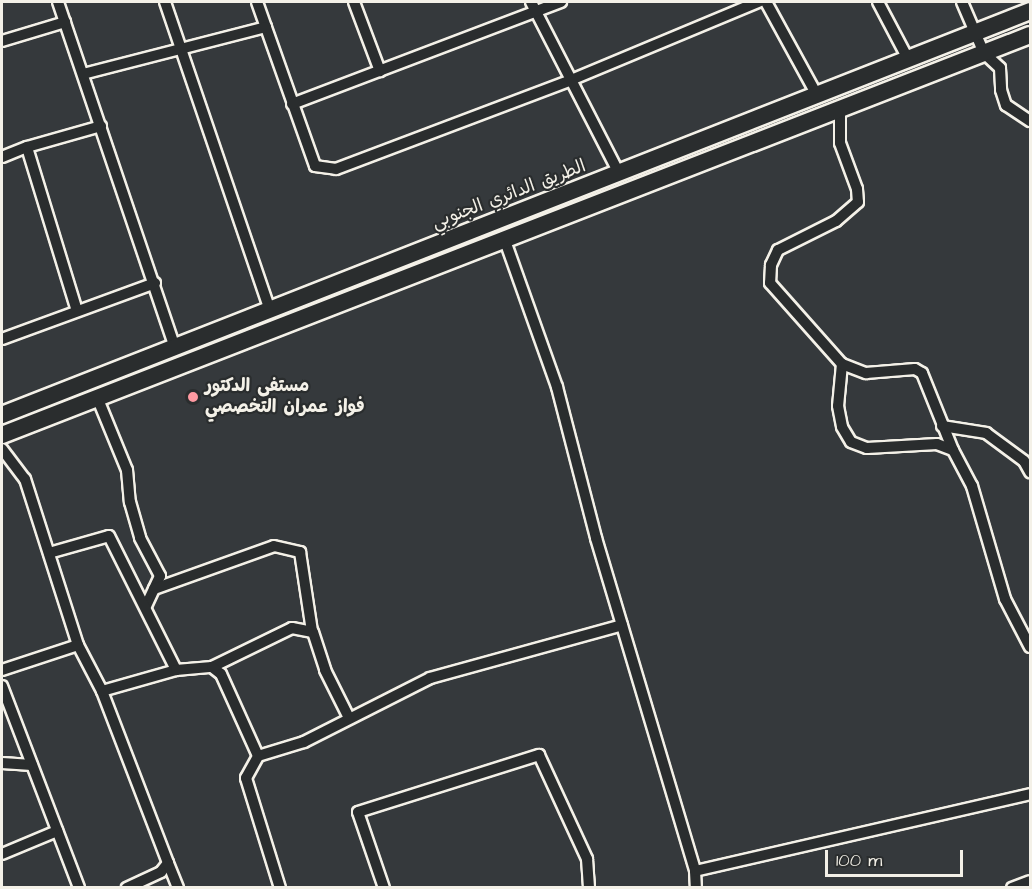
<!DOCTYPE html>
<meta charset="utf-8">
<style>
body{margin:0}
#map{position:relative;width:1032px;height:889px;overflow:hidden;background:#35393c;font-family:"Architects Daughter","Playpen Sans Arabic",sans-serif}
div>[style]{position:absolute}
.roads{filter:drop-shadow(2px 0 #f4f1e8) drop-shadow(-2px 0 #f4f1e8) drop-shadow(0 2px #f4f1e8) drop-shadow(0 -2px #f4f1e8)}
.street>*{height:10px;margin:-5px;padding:0 5px;transform-origin:5px;border-radius:5px;background:#2a2d2e}
.primary>*{height:16px;margin:-8px;padding:0 8px;transform-origin:8px;border-radius:8px;background:#2a2d2e}
.dots>*{width:16px;height:16px;translate:-50% -50%;box-sizing:border-box;border:3px solid #2a2d2e;border-radius:50%}
span{translate:-50% -50%;white-space:nowrap;text-align:center;line-height:1.15;-webkit-text-stroke:4.5px #2a2d2e;paint-order:stroke}
.street-label{font-size:18px;color:#f4f1e8}
.poi-label{font-size:18px;color:#f4f1e8;font-weight:700}
.left{translate:0 -50%;text-align:left}
.frame{position:absolute;inset:0;border:3px solid #f4f1e8;pointer-events:none}
.scale{position:absolute;left:825px;top:850px;width:138px;height:27px;box-sizing:border-box;border:3px solid #f4f1e8;border-top:0;padding-left:8px;font-size:18px;line-height:21px;white-space:nowrap;color:#f4f1e8;-webkit-text-stroke:4px #2a2d2e;paint-order:stroke}
</style>
<div id="map">
<div class="roads">
<div class="street">
<div style="left:58px;top:2px;width:364px;rotate:71.3deg"></div>
<div style="left:165px;top:2px;width:325px;rotate:71.2deg"></div>
<div style="left:257px;top:2px;width:174px;rotate:70.5deg"></div>
<div style="left:315px;top:166px;width:21px;rotate:8deg"></div>
<div style="left:336px;top:169px;width:251px;rotate:-20.7deg"></div>
<div style="left:571px;top:80px;width:203px;rotate:-22.6deg"></div>
<div style="left:354px;top:2px;width:74px;rotate:69.4deg"></div>
<div style="left:531px;top:2px;width:192px;rotate:62.8deg"></div>
<div style="left:766px;top:2px;width:106px;rotate:61.3deg"></div>
<div style="left:878px;top:2px;width:64px;rotate:62.2deg"></div>
<div style="left:962px;top:2px;width:56px;rotate:66.7deg"></div>
<div style="left:984px;top:53px;width:22px;rotate:43deg"></div>
<div style="left:1000px;top:68px;width:22px;rotate:87deg"></div>
<div style="left:1001px;top:90px;width:16px;rotate:72deg"></div>
<div style="left:1006px;top:105px;width:29px;rotate:34deg"></div>
<div style="left:2px;top:41px;width:66px;rotate:-16.8deg"></div>
<div style="left:83px;top:74px;width:189px;rotate:-14.4deg"></div>
<div style="left:292px;top:104px;width:288px;rotate:-20.8deg"></div>
<div style="left:840px;top:108px;width:35px;rotate:90deg"></div>
<div style="left:840px;top:143px;width:49px;rotate:69.7deg"></div>
<div style="left:857px;top:189px;width:13px;rotate:86deg"></div>
<div style="left:858px;top:202px;width:29px;rotate:139deg"></div>
<div style="left:836px;top:221px;width:65px;rotate:153.4deg"></div>
<div style="left:778px;top:250px;width:17px;rotate:115deg"></div>
<div style="left:771px;top:265px;width:18px;rotate:93deg"></div>
<div style="left:770px;top:283px;width:108px;rotate:48.4deg"></div>
<div style="left:842px;top:364px;width:42px;rotate:95.4deg"></div>
<div style="left:838px;top:406px;width:21px;rotate:79deg"></div>
<div style="left:842px;top:427px;width:17px;rotate:59deg"></div>
<div style="left:851px;top:442px;width:17px;rotate:21deg"></div>
<div style="left:867px;top:448px;width:70px;rotate:-3.3deg"></div>
<div style="left:937px;top:444px;width:17px;rotate:21deg"></div>
<div style="left:953px;top:450px;width:41px;rotate:62.2deg"></div>
<div style="left:972px;top:486px;width:118px;rotate:73.7deg"></div>
<div style="left:1005px;top:599px;width:54px;rotate:62.5deg"></div>
<div style="left:2px;top:157px;width:27px;rotate:-22deg"></div>
<div style="left:504px;top:238px;width:158px;rotate:70.4deg"></div>
<div style="left:557px;top:387px;width:156px;rotate:75.5deg"></div>
<div style="left:596px;top:538px;width:347px;rotate:73.4deg"></div>
<div style="left:695px;top:871px;width:17px;rotate:87deg"></div>
<div style="left:77px;top:311px;width:171px;rotate:-107deg"></div>
<div style="left:27px;top:147px;width:77px;rotate:-15.8deg"></div>
<div style="left:2px;top:339px;width:163px;rotate:-20.1deg"></div>
<div style="left:842px;top:364px;width:26px;rotate:21deg"></div>
<div style="left:866px;top:373px;width:49px;rotate:-4.7deg"></div>
<div style="left:915px;top:369px;width:8px;rotate:30deg"></div>
<div style="left:922px;top:373px;width:83px;rotate:68.1deg"></div>
<div style="left:97px;top:397px;width:79px;rotate:67.7deg"></div>
<div style="left:127px;top:470px;width:32px;rotate:85deg"></div>
<div style="left:130px;top:502px;width:37px;rotate:74deg"></div>
<div style="left:140px;top:538px;width:43px;rotate:62.2deg"></div>
<div style="left:160px;top:576px;width:33px;rotate:115deg"></div>
<div style="left:942px;top:426px;width:45px;rotate:9deg"></div>
<div style="left:986px;top:433px;width:47px;rotate:36.4deg"></div>
<div style="left:1024px;top:461px;width:13px;rotate:61deg"></div>
<div style="left:2px;top:449px;width:38px;rotate:53deg"></div>
<div style="left:25px;top:479px;width:174px;rotate:72.3deg"></div>
<div style="left:78px;top:645px;width:52px;rotate:62.4deg"></div>
<div style="left:102px;top:691px;width:184px;rotate:69deg"></div>
<div style="left:168px;top:863px;width:11px;rotate:128deg"></div>
<div style="left:161px;top:872px;width:38px;rotate:155deg"></div>
<div style="left:49px;top:553px;width:62px;rotate:-15.8deg"></div>
<div style="left:109px;top:536px;width:150px;rotate:63.4deg"></div>
<div style="left:154px;top:589px;width:127px;rotate:-19.7deg"></div>
<div style="left:274px;top:546px;width:27px;rotate:13deg"></div>
<div style="left:300px;top:552px;width:80px;rotate:81.4deg"></div>
<div style="left:212px;top:667px;width:89px;rotate:-26deg"></div>
<div style="left:292px;top:628px;width:21px;rotate:11deg"></div>
<div style="left:313px;top:632px;width:40px;rotate:72deg"></div>
<div style="left:325px;top:670px;width:54px;rotate:63.4deg"></div>
<div style="left:2px;top:670px;width:80px;rotate:-18.2deg"></div>
<div style="left:2px;top:686px;width:216px;rotate:69.1deg"></div>
<div style="left:102px;top:691px;width:77px;rotate:-15.8deg"></div>
<div style="left:176px;top:670px;width:36px;rotate:-5deg"></div>
<div style="left:212px;top:667px;width:11px;rotate:38deg"></div>
<div style="left:221px;top:674px;width:90px;rotate:65.7deg"></div>
<div style="left:2px;top:763px;width:30px;rotate:4deg"></div>
<div style="left:2px;top:854px;width:60px;rotate:-22.7deg"></div>
<div style="left:168px;top:863px;width:27px;rotate:68deg"></div>
<div style="left:695px;top:871px;width:344px;rotate:-12.9deg"></div>
<div style="left:280px;top:888px;width:115px;rotate:-107.2deg"></div>
<div style="left:246px;top:778px;width:25px;rotate:-61deg"></div>
<div style="left:258px;top:756px;width:48px;rotate:-16.9deg"></div>
<div style="left:304px;top:742px;width:141px;rotate:-26.9deg"></div>
<div style="left:430px;top:678px;width:199px;rotate:-15.4deg"></div>
<div style="left:384px;top:888px;width:80px;rotate:-108.9deg"></div>
<div style="left:358px;top:812px;width:190px;rotate:-17.5deg"></div>
<div style="left:539px;top:755px;width:115px;rotate:65.2deg"></div>
<div style="left:587px;top:859px;width:29px;rotate:86deg"></div>
<div style="left:1012px;top:888px;width:19px;rotate:-21deg"></div>
</div>
<div class="primary">
<div style="left:2px;top:415px;width:1105px;rotate:-21.45deg"></div>
<div style="left:2px;top:435px;width:1103px;rotate:-21.26deg"></div>
</div>
</div>
<div class="dots">
<div style="left:193px;top:397px;background:#ff9aa2"></div>
</div>
<div class="street-label">
<span style="left:509px;top:195px;rotate:-21deg">الطريق الدائري الجنوبي</span>
</div>
<div class="poi-label">
<span class="left" style="left:205px;top:397px">مستفى الدكتور<br>فواز عمران التخصصي</span>
</div>
<div class="frame"></div>
<div class="scale">100 m</div>
</div>
